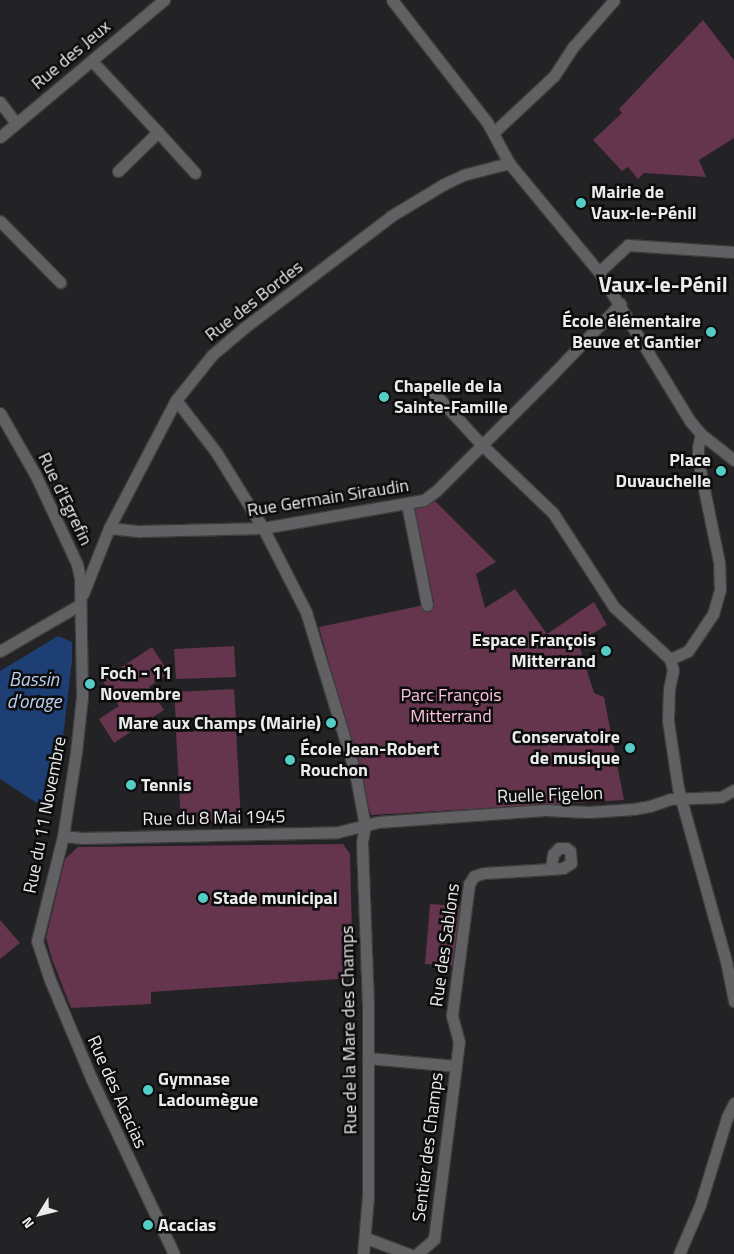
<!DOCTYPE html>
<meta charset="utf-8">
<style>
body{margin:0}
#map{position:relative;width:734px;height:1254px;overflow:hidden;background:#232224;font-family:"Titillium Web",sans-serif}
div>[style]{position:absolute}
.green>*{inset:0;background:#64354c}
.water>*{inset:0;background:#1d3f73}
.roads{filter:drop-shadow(1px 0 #3d3d3e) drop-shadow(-1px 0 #3d3d3e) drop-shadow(0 1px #3d3d3e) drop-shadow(0 -1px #3d3d3e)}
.minor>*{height:11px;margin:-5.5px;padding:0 5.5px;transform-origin:5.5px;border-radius:5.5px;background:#616063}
.dots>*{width:14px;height:14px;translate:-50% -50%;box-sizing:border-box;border:2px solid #0c0c0d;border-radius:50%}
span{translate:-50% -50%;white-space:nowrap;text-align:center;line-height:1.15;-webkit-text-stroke:5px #0c0c0d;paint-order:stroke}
.street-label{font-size:18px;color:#ecebec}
.poi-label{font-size:18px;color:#ecebec;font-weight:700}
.left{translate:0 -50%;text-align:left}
.right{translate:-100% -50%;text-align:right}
.park-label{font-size:18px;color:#fdc0db}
.water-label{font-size:19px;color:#bcd1f2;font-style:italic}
.district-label{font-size:22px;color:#ecebec;font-weight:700}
.north{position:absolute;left:15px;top:1189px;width:50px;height:50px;-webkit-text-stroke:4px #0c0c0d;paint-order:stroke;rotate:234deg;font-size:14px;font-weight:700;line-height:20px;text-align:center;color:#ecebec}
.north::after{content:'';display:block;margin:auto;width:18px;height:22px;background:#ecebec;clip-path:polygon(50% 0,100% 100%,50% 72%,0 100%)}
</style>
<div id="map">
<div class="green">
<div style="clip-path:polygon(703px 20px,734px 60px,734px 138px,699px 160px,706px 177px,644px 173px,638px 179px,628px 167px,622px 171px,593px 140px,622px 113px,619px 109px)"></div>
<div style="clip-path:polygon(434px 500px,496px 562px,476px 574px,485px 608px,515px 589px,547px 634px,594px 602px,607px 625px,578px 642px,594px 693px,604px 697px,624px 800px,371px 815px,319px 627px,434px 603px,414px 510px)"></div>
<div style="clip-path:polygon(234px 646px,236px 677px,176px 679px,174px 649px)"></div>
<div style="clip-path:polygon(152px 647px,169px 673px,149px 687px,164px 710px,114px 743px,99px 719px,119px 706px,102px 680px)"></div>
<div style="clip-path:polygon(234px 689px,236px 720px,176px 723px,174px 692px)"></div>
<div style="clip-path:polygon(236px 729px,241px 820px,181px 823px,176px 732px)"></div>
<div style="clip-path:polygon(343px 844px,350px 854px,353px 978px,151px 992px,151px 1004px,71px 1008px,52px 959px,46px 938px,65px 859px,78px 847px)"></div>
<div style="clip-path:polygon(430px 904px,460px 906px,456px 966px,425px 964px)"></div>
<div style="clip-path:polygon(0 920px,20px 943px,0 959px)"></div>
</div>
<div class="water">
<div style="clip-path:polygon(58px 636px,72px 642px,72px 661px,55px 805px,43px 807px,0 779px,0 671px)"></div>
</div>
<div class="roads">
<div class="minor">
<div style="left:392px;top:0;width:155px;rotate:52.1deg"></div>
<div style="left:487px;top:122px;width:47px;rotate:61.8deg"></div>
<div style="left:509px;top:163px;width:141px;rotate:50.5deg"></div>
<div style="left:599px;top:272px;width:175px;rotate:58.6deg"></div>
<div style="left:690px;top:421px;width:17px;rotate:50deg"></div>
<div style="left:701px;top:434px;width:42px;rotate:38.2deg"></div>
<div style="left:92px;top:61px;width:97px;rotate:47.1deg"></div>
<div style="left:158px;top:132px;width:56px;rotate:135.7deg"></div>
<div style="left:0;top:102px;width:26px;rotate:53deg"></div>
<div style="left:158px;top:132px;width:55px;rotate:47.9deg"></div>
<div style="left:493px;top:133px;width:83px;rotate:-43.1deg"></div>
<div style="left:554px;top:76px;width:35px;rotate:-57deg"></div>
<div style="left:573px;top:47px;width:62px;rotate:-48.9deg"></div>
<div style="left:0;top:137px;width:214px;rotate:-39.9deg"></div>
<div style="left:0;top:221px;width:86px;rotate:45.5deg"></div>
<div style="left:599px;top:272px;width:40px;rotate:-43deg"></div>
<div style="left:628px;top:245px;width:106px;rotate:3.8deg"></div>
<div style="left:431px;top:388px;width:6px;rotate:59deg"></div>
<div style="left:434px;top:393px;width:71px;rotate:47.3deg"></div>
<div style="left:482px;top:445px;width:98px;rotate:43.8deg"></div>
<div style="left:553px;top:513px;width:112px;rotate:57deg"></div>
<div style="left:614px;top:607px;width:76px;rotate:42.9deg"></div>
<div style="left:670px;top:659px;width:11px;rotate:75deg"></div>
<div style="left:673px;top:670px;width:19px;rotate:102deg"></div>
<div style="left:669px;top:689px;width:32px;rotate:92deg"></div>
<div style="left:668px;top:721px;width:68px;rotate:81.5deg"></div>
<div style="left:678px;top:788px;width:180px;rotate:74.5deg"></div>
<div style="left:726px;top:961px;width:41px;rotate:78.7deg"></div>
<div style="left:176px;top:400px;width:66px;rotate:52.4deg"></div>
<div style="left:216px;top:452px;width:89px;rotate:58.3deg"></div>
<div style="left:263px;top:528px;width:94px;rotate:62.9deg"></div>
<div style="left:306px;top:612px;width:167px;rotate:73deg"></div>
<div style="left:355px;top:772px;width:55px;rotate:79.5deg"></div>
<div style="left:365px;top:826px;width:16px;rotate:101deg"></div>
<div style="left:362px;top:842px;width:165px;rotate:87.9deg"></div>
<div style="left:368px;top:1007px;width:189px;rotate:90deg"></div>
<div style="left:368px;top:1196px;width:58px;rotate:94.9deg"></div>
<div style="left:0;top:413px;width:70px;rotate:60.2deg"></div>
<div style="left:35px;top:474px;width:99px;rotate:65deg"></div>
<div style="left:77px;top:564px;width:14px;rotate:78deg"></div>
<div style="left:80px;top:578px;width:119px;rotate:89deg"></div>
<div style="left:82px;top:697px;width:55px;rotate:96.2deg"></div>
<div style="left:76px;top:752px;width:85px;rotate:98.8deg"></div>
<div style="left:63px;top:836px;width:108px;rotate:103.9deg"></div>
<div style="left:37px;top:941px;width:41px;rotate:71.6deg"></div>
<div style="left:50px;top:980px;width:108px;rotate:67.2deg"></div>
<div style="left:92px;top:1080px;width:192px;rotate:64.8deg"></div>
<div style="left:407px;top:504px;width:103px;rotate:78.8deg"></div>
<div style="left:109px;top:528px;width:31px;rotate:6deg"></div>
<div style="left:140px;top:531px;width:123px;rotate:-1.4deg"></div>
<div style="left:263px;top:528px;width:163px;rotate:-9.9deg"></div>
<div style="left:424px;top:500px;width:15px;rotate:-37deg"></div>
<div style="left:436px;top:491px;width:160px;rotate:-45deg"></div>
<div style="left:549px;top:378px;width:103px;rotate:-46.2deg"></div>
<div style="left:83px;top:594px;width:71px;rotate:-68.5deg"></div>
<div style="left:109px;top:528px;width:144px;rotate:-62.4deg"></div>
<div style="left:176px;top:400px;width:58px;rotate:-51.3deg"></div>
<div style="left:212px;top:355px;width:43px;rotate:-40.3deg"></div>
<div style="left:245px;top:327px;width:183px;rotate:-37.2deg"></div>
<div style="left:391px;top:216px;width:62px;rotate:-31.1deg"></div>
<div style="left:444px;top:184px;width:21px;rotate:-25deg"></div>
<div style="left:463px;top:175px;width:48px;rotate:-14.6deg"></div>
<div style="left:0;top:651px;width:91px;rotate:-30.2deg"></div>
<div style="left:670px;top:659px;width:20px;rotate:-24deg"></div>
<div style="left:688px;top:651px;width:45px;rotate:-56deg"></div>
<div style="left:713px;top:614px;width:25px;rotate:-74deg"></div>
<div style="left:720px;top:590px;width:28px;rotate:-92deg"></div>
<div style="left:719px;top:562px;width:104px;rotate:-101.6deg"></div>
<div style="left:698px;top:460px;width:13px;rotate:-90deg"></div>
<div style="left:698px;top:447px;width:13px;rotate:-77deg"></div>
<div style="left:63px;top:836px;width:19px;rotate:6deg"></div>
<div style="left:82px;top:838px;width:256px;rotate:-1.3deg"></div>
<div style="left:338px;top:832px;width:41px;rotate:-14deg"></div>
<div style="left:378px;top:822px;width:167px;rotate:-4.1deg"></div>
<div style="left:545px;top:810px;width:44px;rotate:2.6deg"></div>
<div style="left:589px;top:812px;width:44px;rotate:-3.9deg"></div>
<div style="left:633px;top:809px;width:17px;rotate:-10deg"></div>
<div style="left:650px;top:806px;width:21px;rotate:-19deg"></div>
<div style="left:670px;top:799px;width:51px;rotate:-2.2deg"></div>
<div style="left:721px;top:797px;width:15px;rotate:-28deg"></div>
<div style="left:368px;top:1058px;width:88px;rotate:5.2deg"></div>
<div style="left:366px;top:1238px;width:46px;rotate:20.4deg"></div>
<div style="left:417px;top:1254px;width:23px;rotate:-41deg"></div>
<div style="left:434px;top:1239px;width:199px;rotate:-82.8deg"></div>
<div style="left:459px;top:1042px;width:28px;rotate:-105deg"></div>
<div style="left:452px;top:1015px;width:132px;rotate:-82.6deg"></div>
<div style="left:469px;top:884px;width:9px;rotate:-58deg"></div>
<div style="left:474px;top:876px;width:10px;rotate:-17deg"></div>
<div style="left:484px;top:873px;width:67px;rotate:-3.4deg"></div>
<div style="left:551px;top:869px;width:12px;rotate:-5deg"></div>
<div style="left:563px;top:868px;width:9px;rotate:-32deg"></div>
<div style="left:571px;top:863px;width:12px;rotate:-95deg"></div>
<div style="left:570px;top:851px;width:5px;rotate:-143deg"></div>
<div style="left:566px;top:848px;width:7px;rotate:180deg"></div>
<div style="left:559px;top:848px;width:8px;rotate:135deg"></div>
<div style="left:553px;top:854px;width:15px;rotate:98deg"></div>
<div style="left:679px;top:1254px;width:53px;rotate:-66.8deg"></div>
<div style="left:700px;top:1205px;width:92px;rotate:-72.9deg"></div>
<div style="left:727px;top:1117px;width:16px;rotate:-63deg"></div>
</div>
</div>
<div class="dots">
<div style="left:581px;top:203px;background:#54cdc7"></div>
<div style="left:711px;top:332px;background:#54cdc7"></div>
<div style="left:384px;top:397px;background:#54cdc7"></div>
<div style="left:721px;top:471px;background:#54cdc7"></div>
<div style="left:606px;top:651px;background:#54cdc7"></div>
<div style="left:90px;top:684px;background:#54cdc7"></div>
<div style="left:331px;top:723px;background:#54cdc7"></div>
<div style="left:630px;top:748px;background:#54cdc7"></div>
<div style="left:290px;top:760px;background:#54cdc7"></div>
<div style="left:131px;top:785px;background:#54cdc7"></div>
<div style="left:203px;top:898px;background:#54cdc7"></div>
<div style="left:148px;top:1090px;background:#54cdc7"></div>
<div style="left:148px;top:1225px;background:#54cdc7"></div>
</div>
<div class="street-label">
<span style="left:71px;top:55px;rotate:-40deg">Rue des Jeux</span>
<span style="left:254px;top:301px;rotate:-38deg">Rue des Bordes</span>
<span style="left:328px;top:498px;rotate:-9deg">Rue Germain Siraudin</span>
<span style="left:65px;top:499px;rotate:64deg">Rue d'Egrefin</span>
<span style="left:550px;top:795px;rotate:-2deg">Ruelle Figelon</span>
<span style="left:45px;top:815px;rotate:-79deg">Rue du 11 Novembre</span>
<span style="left:214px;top:818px;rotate:-1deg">Rue du 8 Mai 1945</span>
<span style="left:445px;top:945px;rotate:-82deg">Rue des Sablons</span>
<span style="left:349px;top:1030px;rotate:-91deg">Rue de la Mare des Champs</span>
<span style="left:117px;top:1092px;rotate:66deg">Rue des Acacias</span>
<span style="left:428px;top:1147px;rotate:-83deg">Sentier des Champs</span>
</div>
<div class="poi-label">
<span class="left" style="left:591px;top:203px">Mairie de<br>Vaux-le-Pénil</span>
<span class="right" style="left:701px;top:332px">École élémentaire<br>Beuve et Gantier</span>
<span class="left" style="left:394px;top:397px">Chapelle de la<br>Sainte-Famille</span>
<span class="right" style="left:711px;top:471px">Place<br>Duvauchelle</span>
<span class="right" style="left:596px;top:651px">Espace François<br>Mitterrand</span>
<span class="left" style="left:100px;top:684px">Foch - 11<br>Novembre</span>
<span class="right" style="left:321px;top:723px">Mare aux Champs (Mairie)</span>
<span class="right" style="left:620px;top:748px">Conservatoire<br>de musique</span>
<span class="left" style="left:300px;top:760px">École Jean-Robert<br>Rouchon</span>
<span class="left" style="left:141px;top:785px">Tennis</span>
<span class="left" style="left:213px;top:898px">Stade municipal</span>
<span class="left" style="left:158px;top:1090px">Gymnase<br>Ladoumègue</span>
<span class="left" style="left:158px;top:1225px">Acacias</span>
</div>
<div class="park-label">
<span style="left:451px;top:706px">Parc François<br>Mitterrand</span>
</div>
<div class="water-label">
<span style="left:34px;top:690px">Bassin<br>d'orage</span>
</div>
<div class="district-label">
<span style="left:663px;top:285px">Vaux-le-Pénil</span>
</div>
<div class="north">N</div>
</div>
